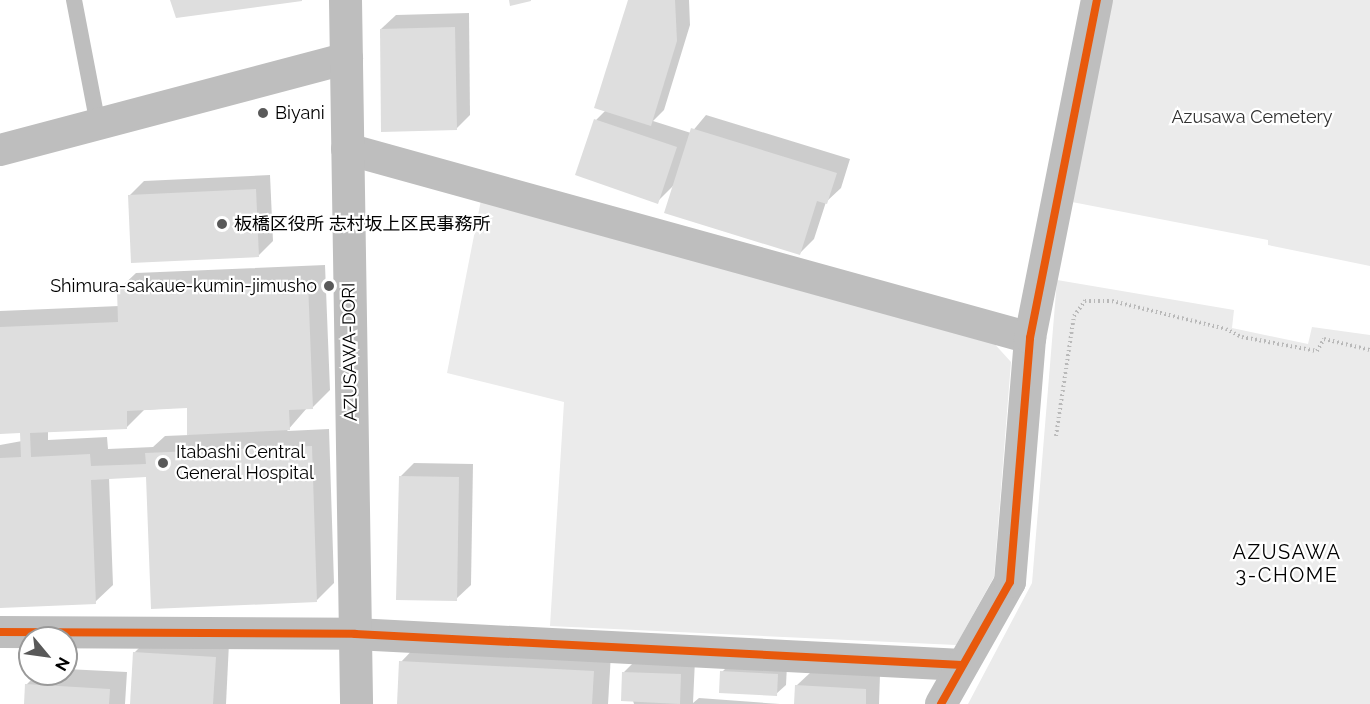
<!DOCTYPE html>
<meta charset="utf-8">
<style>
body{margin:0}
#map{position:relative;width:1370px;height:704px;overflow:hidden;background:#fff;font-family:Raleway,"Noto Sans JP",sans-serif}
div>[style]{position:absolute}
.green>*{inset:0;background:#ebebeb}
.shadow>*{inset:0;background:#0003}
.building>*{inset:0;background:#dedede}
.path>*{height:4px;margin-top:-2px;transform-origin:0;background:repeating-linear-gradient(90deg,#b9b9b9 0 1.5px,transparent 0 4.5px)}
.service>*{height:16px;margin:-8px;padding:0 8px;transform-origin:8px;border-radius:8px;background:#bebebe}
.minor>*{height:32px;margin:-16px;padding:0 16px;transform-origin:16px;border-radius:16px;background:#bebebe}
.tertiary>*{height:33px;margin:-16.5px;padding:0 16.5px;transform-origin:16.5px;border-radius:16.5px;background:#bebebe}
.cycleway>*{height:8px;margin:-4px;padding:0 4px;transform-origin:4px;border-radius:4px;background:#e8590c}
.dots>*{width:16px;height:16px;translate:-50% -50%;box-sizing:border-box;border:3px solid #fff;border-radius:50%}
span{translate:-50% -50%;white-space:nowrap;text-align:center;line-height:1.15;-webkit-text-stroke:4.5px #fff;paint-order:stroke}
.poi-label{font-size:18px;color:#000}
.left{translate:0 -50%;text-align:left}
.right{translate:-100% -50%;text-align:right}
.park-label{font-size:18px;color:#313131}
.street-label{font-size:18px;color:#000}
.neighbourhood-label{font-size:20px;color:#000;letter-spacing:1.5px}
.north{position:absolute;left:18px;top:626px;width:60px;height:60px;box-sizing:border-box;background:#fff;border:2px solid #999;border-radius:50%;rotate:119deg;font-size:16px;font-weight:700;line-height:24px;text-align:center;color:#000}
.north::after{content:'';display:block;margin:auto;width:21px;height:27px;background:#595959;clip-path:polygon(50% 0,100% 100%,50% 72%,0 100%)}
</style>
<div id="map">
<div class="green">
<div style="clip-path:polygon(1110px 0,1370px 0,1370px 266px,1268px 245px,1268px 240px,1072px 202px)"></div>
<div style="clip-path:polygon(481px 200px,991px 340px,1011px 362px,994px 577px,956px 645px,550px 626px,564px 402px,447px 373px)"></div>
<div style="clip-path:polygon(1057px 280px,1234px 310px,1232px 328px,1308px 344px,1312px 327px,1370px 335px,1370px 704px,968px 704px,1032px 583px)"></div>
</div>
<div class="shadow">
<div style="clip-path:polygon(630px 0,689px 0,690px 25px,664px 110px,653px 121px,691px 133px,706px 115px,850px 159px,841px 188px,826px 202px,814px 239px,800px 253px,674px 185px,657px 202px,596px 120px,606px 110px)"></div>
<div style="clip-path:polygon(469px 13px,470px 115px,456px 129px,381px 29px,396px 15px)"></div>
<div style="clip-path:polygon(270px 175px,273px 241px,259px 255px,129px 196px,144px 181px)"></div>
<div style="clip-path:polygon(evenodd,325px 265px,330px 390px,312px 408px,307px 408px,287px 431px,329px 429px,334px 583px,317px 600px,147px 476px,109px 477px,113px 585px,95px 602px,0 606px,0 445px,22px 441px,21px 431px,0 432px,0 311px,119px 306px,118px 290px,136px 273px,325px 265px,188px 407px,189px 435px,165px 436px,153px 447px,108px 449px,107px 437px,48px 440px,48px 430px,127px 427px,144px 410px,188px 407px)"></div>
<div style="clip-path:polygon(414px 463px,473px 464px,471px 585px,456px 599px,400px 477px)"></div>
<div style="clip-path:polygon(148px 639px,229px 643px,226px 704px,131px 704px,134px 653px)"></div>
<div style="clip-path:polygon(418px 644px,611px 654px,608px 704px,399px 704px,401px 662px)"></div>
<div style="clip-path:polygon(638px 658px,695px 660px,693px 703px,699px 698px,780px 704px,634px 704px,624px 672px)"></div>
<div style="clip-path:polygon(732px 662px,787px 665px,786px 685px,776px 694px,722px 672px)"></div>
<div style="clip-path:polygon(66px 669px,127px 672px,125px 704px,26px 704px,26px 685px,37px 674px,66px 674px)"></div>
<div style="clip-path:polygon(811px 672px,880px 675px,879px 704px,795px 704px,796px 686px)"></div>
</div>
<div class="building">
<div style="clip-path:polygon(170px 0,302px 0,302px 1px,176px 18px)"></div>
<div style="clip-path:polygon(509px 0,531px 0,531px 1px,510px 6px)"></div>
<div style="clip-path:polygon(628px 0,675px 0,677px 41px,651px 126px,594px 108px)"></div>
<div style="clip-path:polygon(455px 27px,457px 130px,381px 132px,380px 29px)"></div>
<div style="clip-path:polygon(594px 119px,677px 147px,658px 204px,575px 175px)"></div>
<div style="clip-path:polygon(691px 128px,837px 173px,827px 204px,817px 201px,800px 255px,664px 213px)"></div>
<div style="clip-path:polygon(256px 189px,259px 257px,131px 263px,128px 195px)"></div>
<div style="clip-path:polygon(308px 282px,313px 409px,289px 410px,290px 430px,187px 435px,187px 408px,127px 411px,127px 429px,30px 433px,31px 457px,90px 454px,91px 466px,146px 464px,145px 453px,312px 446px,317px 602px,151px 609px,146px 477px,91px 480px,96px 604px,0 608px,0 458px,21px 457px,20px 433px,0 434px,0 327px,118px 322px,117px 290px)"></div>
<div style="clip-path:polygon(399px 476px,459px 477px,457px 601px,396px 600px)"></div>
<div style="clip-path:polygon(133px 652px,216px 657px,213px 704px,130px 704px)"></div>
<div style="clip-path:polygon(399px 661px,594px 671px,592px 704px,397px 704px)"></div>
<div style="clip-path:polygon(720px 671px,778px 674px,777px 696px,719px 693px)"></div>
<div style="clip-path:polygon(622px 672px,681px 674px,680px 704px,621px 701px)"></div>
<div style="clip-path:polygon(25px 684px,110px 689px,109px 704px,24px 704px)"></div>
<div style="clip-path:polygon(795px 685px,866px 689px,866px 704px,794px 704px)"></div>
</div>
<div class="path">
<div style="left:1056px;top:436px;width:121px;rotate:-81.5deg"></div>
<div style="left:1074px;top:316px;width:19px;rotate:-54deg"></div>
<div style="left:1085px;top:301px;width:27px"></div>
<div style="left:1112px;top:301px;width:117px;rotate:13.8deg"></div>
<div style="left:1226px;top:329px;width:18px;rotate:27deg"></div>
<div style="left:1242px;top:337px;width:76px;rotate:10.6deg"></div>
<div style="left:1317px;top:351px;width:14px;rotate:-60deg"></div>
<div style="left:1324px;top:339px;width:47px;rotate:13.4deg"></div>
</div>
<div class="service">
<div style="left:74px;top:0;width:127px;rotate:79.1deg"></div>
</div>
<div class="minor">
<div style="left:347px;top:149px;width:709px;rotate:15.47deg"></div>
<div style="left:0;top:150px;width:359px;rotate:-14.8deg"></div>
<div style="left:0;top:632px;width:355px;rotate:0.3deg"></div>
<div style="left:355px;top:634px;width:608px;rotate:2.92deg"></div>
<div style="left:941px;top:704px;width:140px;rotate:-60.5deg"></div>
<div style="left:1010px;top:582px;width:245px;rotate:-85.3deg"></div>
<div style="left:1030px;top:338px;width:345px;rotate:-78.8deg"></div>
</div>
<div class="tertiary">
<div style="left:345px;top:0;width:704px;rotate:89.1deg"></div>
</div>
<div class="cycleway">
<div style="left:0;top:632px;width:355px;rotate:0.3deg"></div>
<div style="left:355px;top:634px;width:608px;rotate:2.92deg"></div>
<div style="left:941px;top:704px;width:140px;rotate:-60.5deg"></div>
<div style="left:1010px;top:582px;width:245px;rotate:-85.3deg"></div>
<div style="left:1030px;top:338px;width:345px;rotate:-78.8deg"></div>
</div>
<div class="dots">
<div style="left:263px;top:113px;background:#595959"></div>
<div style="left:222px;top:224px;background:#595959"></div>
<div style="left:329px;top:286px;background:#595959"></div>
<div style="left:163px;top:463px;background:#595959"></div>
</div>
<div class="poi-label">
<span class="left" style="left:275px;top:113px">Biyani</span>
<span class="left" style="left:234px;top:224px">板橋区役所 志村坂上区民事務所</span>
<span class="right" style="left:317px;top:286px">Shimura-sakaue-kumin-jimusho</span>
<span class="left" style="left:176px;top:463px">Itabashi Central<br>General Hospital</span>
</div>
<div class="park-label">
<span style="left:1252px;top:117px">Azusawa Cemetery</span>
</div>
<div class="street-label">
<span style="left:350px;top:352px;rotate:-91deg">AZUSAWA-DORI</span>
</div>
<div class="neighbourhood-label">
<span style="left:1287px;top:564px">AZUSAWA<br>3-CHOME</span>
</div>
<div class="north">N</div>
</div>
